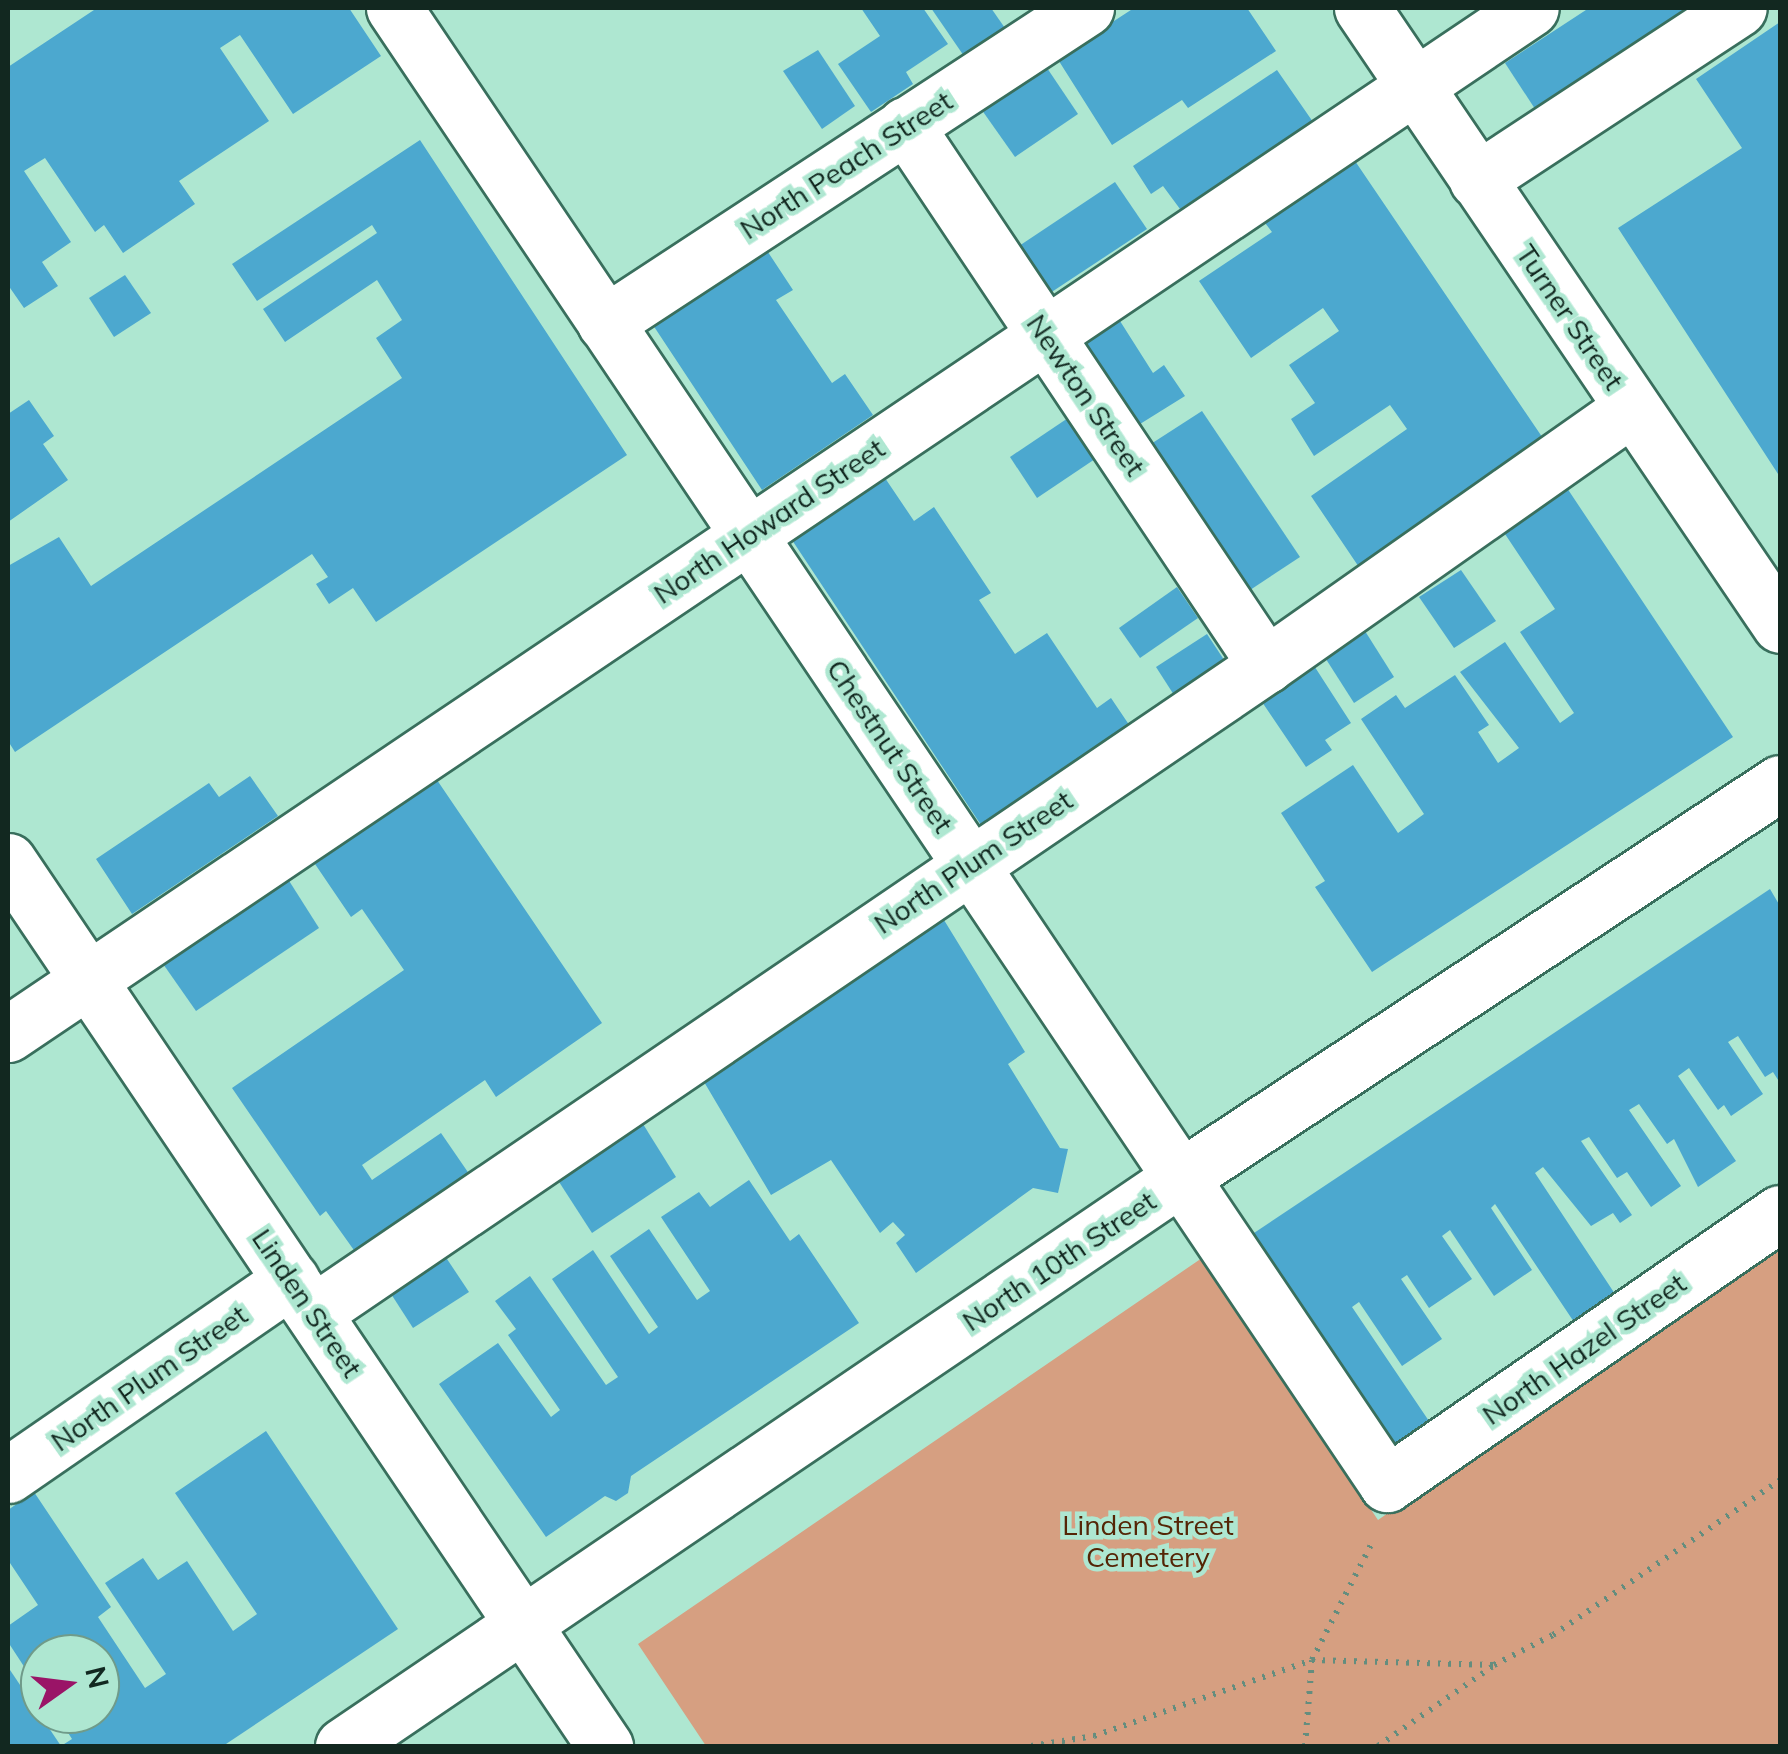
<!DOCTYPE html>
<style>
body{margin:0}
#map{position:relative;width:1788px;height:1754px;overflow:hidden;background:#aee7d1;font-family:Mulish,sans-serif}
div>[style]{position:absolute}
.green>*{inset:0;background:#d69f81}
.building>*{inset:0;background:#4ca8cf}
.path>*{height:6px;margin-top:-3px;transform-origin:0;background:repeating-linear-gradient(90deg,#648d7e 0 2.5px,transparent 0 10.5px)}
.roads{filter:drop-shadow(2px 0 #396f5d) drop-shadow(-2px 0 #396f5d) drop-shadow(0 2px #396f5d) drop-shadow(0 -2px #396f5d)}
.minor>*{height:55px;margin:-27.5px;padding:0 27.5px;transform-origin:27.5px;border-radius:27.5px;background:#fff}
.major>*{height:55px;margin:-27.5px;padding:0 27.5px;transform-origin:27.5px;border-radius:27.5px;background:#fff}
span{translate:-50% -50%;white-space:nowrap;text-align:center;line-height:1.15;-webkit-text-stroke:9px #aee7d1;paint-order:stroke}
.street-label{font-size:28px;color:#122820}
.park-label{font-size:28px;color:#542506}
.frame{position:absolute;inset:0;border:10px solid #122820;pointer-events:none}
.north{position:absolute;left:20px;top:1634px;width:100px;height:100px;box-sizing:border-box;background:#aee7d1;border:2px solid #709b8a;border-radius:50%;rotate:76deg;font-size:28px;font-weight:700;line-height:40px;text-align:center;color:#122820}
.north::after{content:'';display:block;margin:auto;width:35px;height:45px;background:#9a1467;clip-path:polygon(50% 0,100% 100%,50% 72%,0 100%)}
</style>
<div id="map">
<div class="green">
<div style="clip-path:polygon(1780px 1241px,1780px 1746px,706px 1746px,638px 1644px,1202px 1258px,1378px 1520px)"></div>
</div>
<div class="building">
<div style="clip-path:polygon(97px 8px,349px 8px,381px 56px,293px 114px,240px 35px,220px 48px,269px 121px,179px 181px,195px 204px,123px 253px,104px 225px,95px 232px,45px 158px,24px 171px,71px 242px,42px 262px,58px 286px,24px 308px,8px 285px,8px 67px)"></div>
<div style="clip-path:polygon(861px 8px,923px 8px,948px 44px,906px 72px,913px 84px,871px 112px,838px 64px,880px 36px)"></div>
<div style="clip-path:polygon(931px 8px,991px 8px,1007px 31px,966px 59px)"></div>
<div style="clip-path:polygon(1134px 8px,1247px 8px,1276px 51px,1188px 108px,1182px 100px,1112px 145px,1057px 58px)"></div>
<div style="clip-path:polygon(1589px 8px,1693px 8px,1537px 112px,1505px 63px)"></div>
<div style="clip-path:polygon(1780px 22px,1780px 477px,1618px 228px,1742px 148px,1696px 79px)"></div>
<div style="clip-path:polygon(818px 50px,855px 106px,822px 129px,783px 71px)"></div>
<div style="clip-path:polygon(1043px 62px,1078px 114px,1015px 157px,979px 106px)"></div>
<div style="clip-path:polygon(1277px 70px,1313px 122px,1180px 209px,1163px 186px,1151px 194px,1133px 166px)"></div>
<div style="clip-path:polygon(420px 140px,627px 455px,376px 622px,353px 588px,329px 604px,316px 584px,328px 577px,312px 554px,15px 752px,8px 741px,8px 566px,59px 537px,91px 586px,402px 378px,376px 338px,402px 320px,377px 280px,285px 342px,263px 309px,377px 233px,372px 225px,257px 301px,232px 264px)"></div>
<div style="clip-path:polygon(1353px 158px,1555px 456px,1369px 582px,1311px 496px,1407px 429px,1390px 405px,1314px 456px,1291px 419px,1315px 403px,1289px 365px,1339px 331px,1323px 308px,1251px 358px,1199px 281px,1272px 232px,1262px 219px)"></div>
<div style="clip-path:polygon(1115px 182px,1147px 229px,1035px 303px,1004px 256px)"></div>
<div style="clip-path:polygon(764px 246px,793px 290px,776px 300px,832px 383px,845px 374px,873px 415px,762px 490px,651px 322px)"></div>
<div style="clip-path:polygon(125px 275px,151px 313px,114px 337px,89px 298px)"></div>
<div style="clip-path:polygon(1120px 321px,1153px 373px,1164px 365px,1185px 396px,1132px 429px,1069px 353px)"></div>
<div style="clip-path:polygon(29px 400px,54px 436px,43px 444px,68px 480px,8px 522px,8px 414px)"></div>
<div style="clip-path:polygon(1202px 411px,1300px 557px,1238px 598px,1140px 451px)"></div>
<div style="clip-path:polygon(1071px 416px,1098px 457px,1037px 498px,1010px 457px)"></div>
<div style="clip-path:polygon(885px 478px,914px 521px,934px 507px,991px 593px,979px 600px,1015px 654px,1047px 633px,1097px 708px,1111px 698px,1140px 741px,991px 840px,792px 540px)"></div>
<div style="clip-path:polygon(1567px 488px,1733px 737px,1372px 972px,1315px 887px,1325px 881px,1281px 813px,1353px 765px,1398px 833px,1424px 814px,1361px 719px,1396px 695px,1405px 708px,1455px 675px,1489px 725px,1478px 732px,1498px 763px,1519px 748px,1460px 672px,1505px 642px,1560px 723px,1574px 713px,1520px 632px,1555px 609px,1503px 531px)"></div>
<div style="clip-path:polygon(1461px 570px,1496px 621px,1454px 648px,1419px 597px)"></div>
<div style="clip-path:polygon(1177px 587px,1198px 618px,1140px 658px,1119px 628px)"></div>
<div style="clip-path:polygon(1365px 631px,1394px 677px,1354px 703px,1324px 656px)"></div>
<div style="clip-path:polygon(1207px 634px,1234px 675px,1183px 709px,1156px 667px)"></div>
<div style="clip-path:polygon(1311px 661px,1351px 723px,1325px 740px,1332px 750px,1306px 767px,1258px 696px)"></div>
<div style="clip-path:polygon(250px 776px,278px 816px,132px 914px,96px 859px,209px 783px,219px 797px)"></div>
<div style="clip-path:polygon(437px 780px,602px 1023px,496px 1097px,485px 1080px,362px 1165px,372px 1180px,441px 1133px,474px 1181px,361px 1260px,326px 1211px,320px 1216px,232px 1088px,404px 970px,362px 909px,351px 917px,315px 864px)"></div>
<div style="clip-path:polygon(286px 876px,319px 928px,196px 1011px,161px 961px)"></div>
<div style="clip-path:polygon(1770px 889px,1780px 906px,1780px 1083px,1773px 1072px,1765px 1077px,1738px 1036px,1728px 1042px,1763px 1094px,1731px 1116px,1724px 1105px,1718px 1110px,1689px 1068px,1678px 1076px,1736px 1161px,1698px 1187px,1674px 1139px,1667px 1144px,1639px 1104px,1629px 1110px,1681px 1186px,1651px 1207px,1627px 1172px,1617px 1178px,1589px 1137px,1581px 1141px,1632px 1215px,1620px 1223px,1613px 1213px,1591px 1226px,1543px 1167px,1535px 1173px,1615px 1294px,1574px 1322px,1495px 1204px,1491px 1208px,1532px 1270px,1494px 1296px,1450px 1230px,1442px 1236px,1472px 1279px,1429px 1308px,1407px 1275px,1401px 1279px,1442px 1339px,1402px 1366px,1359px 1302px,1352px 1307px,1433px 1427px,1379px 1463px,1233px 1247px)"></div>
<div style="clip-path:polygon(936px 907px,1025px 1052px,1008px 1064px,1060px 1148px,1068px 1149px,1058px 1193px,1033px 1188px,916px 1273px,896px 1243px,905px 1235px,893px 1222px,880px 1233px,831px 1160px,771px 1195px,697px 1070px)"></div>
<div style="clip-path:polygon(638px 1116px,676px 1177px,592px 1233px,552px 1171px)"></div>
<div style="clip-path:polygon(749px 1180px,790px 1241px,799px 1234px,859px 1323px,631px 1476px,628px 1493px,616px 1501px,605px 1496px,546px 1537px,439px 1384px,498px 1343px,551px 1417px,560px 1410px,508px 1335px,516px 1329px,495px 1301px,530px 1276px,606px 1385px,618px 1377px,552px 1279px,593px 1250px,649px 1334px,658px 1327px,610px 1256px,649px 1229px,697px 1300px,710px 1291px,661px 1217px,699px 1192px,710px 1207px)"></div>
<div style="clip-path:polygon(439px 1247px,469px 1292px,413px 1328px,384px 1283px)"></div>
<div style="clip-path:polygon(266px 1431px,398px 1629px,223px 1746px,61px 1746px,72px 1739px,56px 1714px,100px 1714px,100px 1654px,40px 1654px,40px 1691px,8px 1642px,8px 1626px,38px 1605px,8px 1560px,8px 1510px,34px 1492px,111px 1607px,98px 1617px,145px 1688px,166px 1674px,105px 1583px,143px 1558px,158px 1580px,187px 1561px,233px 1631px,257px 1614px,175px 1493px)"></div>
<div style="clip-path:polygon(8px 1667px,61px 1746px,8px 1746px)"></div>
</div>
<div class="path">
<div style="left:1031px;top:1746px;width:64px;rotate:-9deg"></div>
<div style="left:1094px;top:1736px;width:231px;rotate:-19.2deg"></div>
<div style="left:1312px;top:1660px;width:182px;rotate:1.6deg"></div>
<div style="left:1494px;top:1665px;width:66px;rotate:-27deg"></div>
<div style="left:1553px;top:1635px;width:275px;rotate:-34.3deg"></div>
<div style="left:1305px;top:1746px;width:86px;rotate:-85.3deg"></div>
<div style="left:1312px;top:1660px;width:131px;rotate:-62.9deg"></div>
<div style="left:1378px;top:1746px;width:140px;rotate:-34.8deg"></div>
</div>
<div class="roads">
<div class="minor">
<div style="left:394px;top:8px;width:1779px;rotate:56.07deg"></div>
<div style="left:1387px;top:1484px;width:477px;rotate:-34.6deg"></div>
<div style="left:1362px;top:8px;width:745px;rotate:55.88deg"></div>
<div style="left:905px;top:125px;width:650px;rotate:56.24deg"></div>
<div style="left:1477px;top:180px;width:313px;rotate:-33.3deg"></div>
<div style="left:605px;top:323px;width:575px;rotate:-33.22deg"></div>
<div style="left:8px;top:1034px;width:1836px;rotate:-33.97deg"></div>
<div style="left:314px;top:1312px;width:1151px;rotate:-34.2deg"></div>
<div style="left:1266px;top:665px;width:446px;rotate:-35.1deg"></div>
<div style="left:8px;top:1475px;width:344px;rotate:-34.6deg"></div>
<div style="left:343px;top:1746px;width:1012px;rotate:-34.16deg"></div>
<div style="left:1180px;top:1178px;width:718px;rotate:-33.36deg"></div>
</div>
<div class="major">
<div style="left:8px;top:861px;width:1068px;rotate:56deg"></div>
</div>
</div>
<div class="street-label">
<span style="left:846px;top:165px;rotate:-33deg">North Peach Street</span>
<span style="left:1570px;top:317px;rotate:56deg">Turner Street</span>
<span style="left:1086px;top:395px;rotate:56deg">Newton Street</span>
<span style="left:769px;top:521px;rotate:-34deg">North Howard Street</span>
<span style="left:890px;top:746px;rotate:56deg">Chestnut Street</span>
<span style="left:973px;top:862px;rotate:-34deg">North Plum Street</span>
<span style="left:1059px;top:1261px;rotate:-34deg">North 10th Street</span>
<span style="left:307px;top:1303px;rotate:56deg">Linden Street</span>
<span style="left:1584px;top:1349px;rotate:-35deg">North Hazel Street</span>
<span style="left:149px;top:1378px;rotate:-35deg">North Plum Street</span>
</div>
<div class="park-label">
<span style="left:1148px;top:1541px">Linden Street<br>Cemetery</span>
</div>
<div class="frame"></div>
<div class="north">N</div>
</div>
